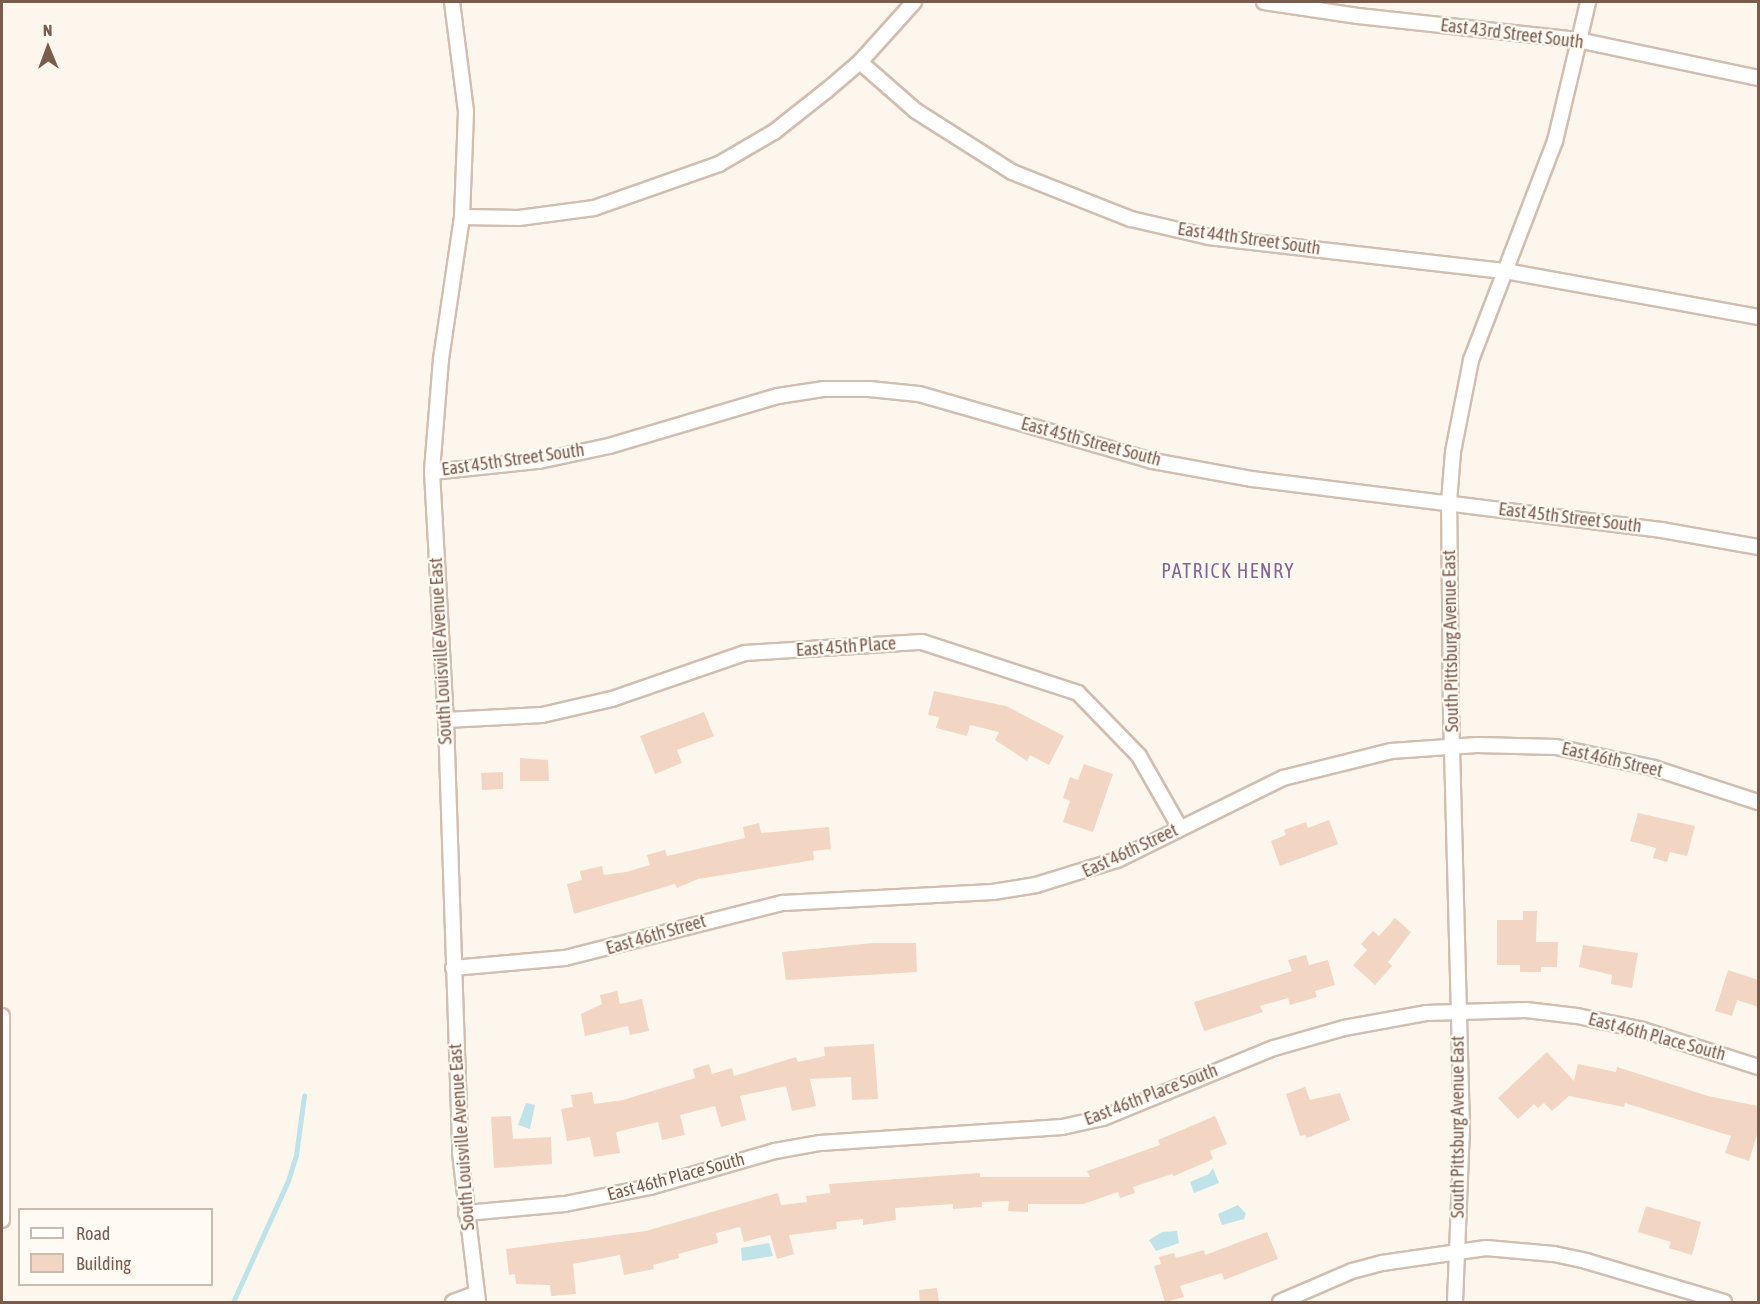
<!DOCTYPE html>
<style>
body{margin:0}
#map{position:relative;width:1760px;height:1304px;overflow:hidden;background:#fdf6ec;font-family:"Asap Condensed",sans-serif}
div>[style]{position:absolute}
.water>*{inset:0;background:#bfe3e8}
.stream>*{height:5px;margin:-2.5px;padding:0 2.5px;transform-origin:2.5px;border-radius:2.5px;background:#bfe3e8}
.building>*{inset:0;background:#f3d5c3}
.roads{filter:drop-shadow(2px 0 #d1beb0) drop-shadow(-2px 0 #d1beb0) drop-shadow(0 2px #d1beb0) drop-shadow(0 -2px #d1beb0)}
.minor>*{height:14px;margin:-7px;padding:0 7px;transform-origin:7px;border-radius:7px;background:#fff}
span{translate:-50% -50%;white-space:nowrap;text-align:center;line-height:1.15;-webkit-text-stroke:4.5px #fffaf3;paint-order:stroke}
.street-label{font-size:18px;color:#7a5c4d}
.neighbourhood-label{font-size:20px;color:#846695;letter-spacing:1.5px}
.frame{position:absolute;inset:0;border:3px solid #7a5c4d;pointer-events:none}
.legend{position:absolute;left:18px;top:1208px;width:195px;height:78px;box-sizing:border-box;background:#fffaf3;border:2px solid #cabbb1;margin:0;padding:8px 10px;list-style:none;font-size:18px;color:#7a5c4d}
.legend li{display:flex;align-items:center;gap:12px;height:30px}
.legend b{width:30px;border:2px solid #cabbb1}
.north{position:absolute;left:18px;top:18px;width:60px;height:60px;-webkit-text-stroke:4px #fffaf3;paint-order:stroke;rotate:359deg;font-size:16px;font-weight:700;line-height:24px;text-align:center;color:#7a5c4d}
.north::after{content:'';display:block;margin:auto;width:21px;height:27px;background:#7a5c4d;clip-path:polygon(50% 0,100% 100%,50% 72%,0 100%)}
</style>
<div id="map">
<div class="water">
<div style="clip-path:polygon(526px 1103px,535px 1105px,530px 1129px,518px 1125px)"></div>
<div style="clip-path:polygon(1213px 1168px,1219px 1183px,1194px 1193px,1190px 1182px,1209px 1174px)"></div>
<div style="clip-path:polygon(1238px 1205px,1246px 1214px,1244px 1219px,1222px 1225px,1218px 1214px)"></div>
<div style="clip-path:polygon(1177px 1231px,1179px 1243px,1156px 1251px,1149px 1240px,1162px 1232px)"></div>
<div style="clip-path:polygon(769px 1243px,773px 1256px,742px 1261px,741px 1248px)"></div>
</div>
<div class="stream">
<div style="left:233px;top:1302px;width:133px;rotate:-65.6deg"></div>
<div style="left:288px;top:1181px;width:27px;rotate:-73deg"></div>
<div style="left:296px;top:1155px;width:60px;rotate:-82.3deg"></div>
</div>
<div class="building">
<div style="clip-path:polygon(934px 691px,1006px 706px,1064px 736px,1049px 765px,1030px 755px,1027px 761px,995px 740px,999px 732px,970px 725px,967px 736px,936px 728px,939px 717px,928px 715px)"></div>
<div style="clip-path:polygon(704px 712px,714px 736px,677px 750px,682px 763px,655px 774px,640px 736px)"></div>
<div style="clip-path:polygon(520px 758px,548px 760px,549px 781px,520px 781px)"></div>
<div style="clip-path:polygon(1084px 764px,1113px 774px,1093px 832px,1063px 822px,1070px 801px,1063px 798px,1070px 777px,1078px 780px)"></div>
<div style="clip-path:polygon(503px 772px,503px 789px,482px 790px,481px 773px)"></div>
<div style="clip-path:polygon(1638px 813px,1695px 826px,1687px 856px,1670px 852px,1667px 862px,1653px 858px,1656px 848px,1630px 841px)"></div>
<div style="clip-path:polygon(1329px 820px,1338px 844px,1280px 866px,1271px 841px,1286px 835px,1284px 830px,1306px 822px,1308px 828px)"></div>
<div style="clip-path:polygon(759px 823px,761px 833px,829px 827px,831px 849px,813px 851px,814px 860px,698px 879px,677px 888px,675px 884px,574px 914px,567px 884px,582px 880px,580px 871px,602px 866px,604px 875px,626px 872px,650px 865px,647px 855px,665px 850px,667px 856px,745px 838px,743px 827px)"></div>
<div style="clip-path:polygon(1523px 911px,1537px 911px,1536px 942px,1558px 942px,1557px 967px,1541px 967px,1541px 972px,1520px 972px,1520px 965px,1497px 965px,1497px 920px,1523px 920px)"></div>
<div style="clip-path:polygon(1395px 918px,1411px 932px,1388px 962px,1392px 966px,1375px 985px,1353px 965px,1367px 950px,1361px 944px,1373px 931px,1379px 936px)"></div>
<div style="clip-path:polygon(873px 943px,916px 943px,917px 972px,786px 980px,782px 952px)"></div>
<div style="clip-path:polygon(1583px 945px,1638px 953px,1632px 988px,1611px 984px,1612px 975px,1579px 967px)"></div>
<div style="clip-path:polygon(1306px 955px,1309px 965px,1328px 960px,1335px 985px,1315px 991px,1317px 997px,1290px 1005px,1288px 998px,1260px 1006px,1263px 1012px,1204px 1031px,1194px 1002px,1292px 971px,1288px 960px)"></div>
<div style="clip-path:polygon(1728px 970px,1758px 980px,1758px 1007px,1737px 1000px,1732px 1016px,1715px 1011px)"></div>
<div style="clip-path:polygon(617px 991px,620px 1004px,642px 999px,649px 1031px,630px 1035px,628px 1026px,585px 1036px,581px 1014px,602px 1004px,600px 995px)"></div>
<div style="clip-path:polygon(874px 1044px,878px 1099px,852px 1100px,851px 1077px,810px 1079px,816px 1106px,792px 1111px,786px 1086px,740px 1096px,746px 1120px,721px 1127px,715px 1106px,680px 1115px,685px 1135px,662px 1140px,658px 1122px,616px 1132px,620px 1153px,594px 1157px,590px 1137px,567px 1141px,561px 1109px,573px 1107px,571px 1095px,592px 1092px,594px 1104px,623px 1100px,695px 1078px,693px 1069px,709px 1064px,712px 1074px,732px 1068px,734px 1076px,796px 1057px,798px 1062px,825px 1056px,824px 1047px)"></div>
<div style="clip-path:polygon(1547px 1052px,1574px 1081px,1578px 1064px,1616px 1072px,1617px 1067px,1708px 1096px,1758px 1106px,1758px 1131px,1749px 1161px,1725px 1153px,1731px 1136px,1625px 1103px,1624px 1107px,1569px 1096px,1552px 1111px,1544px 1103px,1538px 1108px,1534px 1104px,1518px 1119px,1498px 1098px)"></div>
<div style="clip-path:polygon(1305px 1087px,1310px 1100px,1340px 1093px,1350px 1120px,1307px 1138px,1305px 1135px,1300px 1136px,1286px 1094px)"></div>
<div style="clip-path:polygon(511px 1116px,513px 1139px,551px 1137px,552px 1164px,494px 1168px,491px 1117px)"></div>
<div style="clip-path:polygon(1215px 1116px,1227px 1144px,1210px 1151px,1213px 1159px,1174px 1176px,1172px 1174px,1133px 1187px,1135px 1193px,1120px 1198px,1118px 1192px,1083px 1204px,1028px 1204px,1028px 1212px,1008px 1211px,1009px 1201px,982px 1202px,982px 1207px,953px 1209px,953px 1204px,895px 1208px,896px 1220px,863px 1225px,863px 1219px,836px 1222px,837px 1229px,789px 1235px,794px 1254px,777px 1259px,770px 1235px,744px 1242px,740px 1227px,716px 1233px,718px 1243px,678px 1254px,679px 1258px,653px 1265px,654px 1269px,624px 1275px,620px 1255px,573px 1264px,576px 1294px,551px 1296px,550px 1285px,516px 1284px,515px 1274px,509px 1275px,506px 1249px,646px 1231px,778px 1193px,781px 1205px,807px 1202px,806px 1196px,830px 1193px,829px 1184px,980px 1173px,980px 1177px,1090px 1177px,1087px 1171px,1160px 1145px,1158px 1140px)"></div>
<div style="clip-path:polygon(1646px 1206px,1701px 1222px,1692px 1255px,1669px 1248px,1671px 1242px,1638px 1232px)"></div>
<div style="clip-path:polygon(1267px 1232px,1278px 1259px,1224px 1280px,1222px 1273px,1180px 1286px,1184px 1297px,1165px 1302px,1154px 1266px,1161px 1264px,1159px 1257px,1174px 1253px,1176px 1258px,1204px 1250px,1205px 1255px)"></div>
<div style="clip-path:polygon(937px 1288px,939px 1302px,920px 1302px,919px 1290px)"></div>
</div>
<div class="roads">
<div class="minor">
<div style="left:452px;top:2px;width:111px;rotate:82.7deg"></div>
<div style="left:466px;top:112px;width:105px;rotate:92.2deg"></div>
<div style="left:462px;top:217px;width:144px;rotate:98.4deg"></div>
<div style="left:441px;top:359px;width:113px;rotate:94.6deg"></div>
<div style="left:432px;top:472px;width:248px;rotate:86.8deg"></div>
<div style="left:446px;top:720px;width:433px;rotate:88.1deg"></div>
<div style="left:460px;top:1153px;width:150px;rotate:83.1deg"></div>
<div style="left:1264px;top:2px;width:95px;rotate:8.5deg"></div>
<div style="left:1358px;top:16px;width:221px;rotate:6.2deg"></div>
<div style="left:1578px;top:40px;width:184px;rotate:11.9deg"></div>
<div style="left:860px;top:62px;width:74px;rotate:41.2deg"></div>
<div style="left:916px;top:111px;width:114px;rotate:32.4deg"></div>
<div style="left:1012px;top:172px;width:128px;rotate:21.6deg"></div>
<div style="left:1131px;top:219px;width:80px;rotate:13deg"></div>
<div style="left:1209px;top:237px;width:298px;rotate:6.6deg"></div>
<div style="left:1505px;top:271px;width:257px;rotate:10.3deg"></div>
<div style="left:462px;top:217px;width:57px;rotate:1deg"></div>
<div style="left:519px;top:218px;width:76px;rotate:-7.6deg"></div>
<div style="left:594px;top:208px;width:133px;rotate:-19.4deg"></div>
<div style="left:719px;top:164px;width:64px;rotate:-30.2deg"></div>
<div style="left:774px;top:132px;width:66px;rotate:-38.3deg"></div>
<div style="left:826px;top:91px;width:45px;rotate:-40.5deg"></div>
<div style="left:860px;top:62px;width:81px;rotate:-48deg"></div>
<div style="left:432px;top:472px;width:108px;rotate:-5.9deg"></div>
<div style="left:539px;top:461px;width:72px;rotate:-12.1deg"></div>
<div style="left:609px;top:446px;width:176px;rotate:-16.5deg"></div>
<div style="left:778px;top:396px;width:47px;rotate:-8.7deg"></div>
<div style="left:824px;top:389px;width:45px"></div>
<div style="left:869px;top:389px;width:50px;rotate:5.7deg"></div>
<div style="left:919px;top:394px;width:243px;rotate:16deg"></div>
<div style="left:1153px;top:461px;width:101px;rotate:10.3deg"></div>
<div style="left:1252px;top:479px;width:413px;rotate:7.1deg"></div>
<div style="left:1662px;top:530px;width:97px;rotate:10deg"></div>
<div style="left:446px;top:720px;width:96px;rotate:-3deg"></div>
<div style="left:542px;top:715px;width:72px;rotate:-12.9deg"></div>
<div style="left:612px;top:699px;width:141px;rotate:-19.1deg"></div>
<div style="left:745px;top:653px;width:177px;rotate:-3.6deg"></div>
<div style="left:922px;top:642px;width:164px;rotate:18.1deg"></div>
<div style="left:1078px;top:693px;width:88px;rotate:45.9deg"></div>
<div style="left:1139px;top:756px;width:83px;rotate:60.3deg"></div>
<div style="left:453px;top:968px;width:112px;rotate:-5.1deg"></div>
<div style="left:565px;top:958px;width:225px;rotate:-14.2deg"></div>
<div style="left:783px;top:903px;width:210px;rotate:-3deg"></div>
<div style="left:993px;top:892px;width:44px;rotate:-9.2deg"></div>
<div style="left:1036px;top:885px;width:85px;rotate:-17.2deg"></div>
<div style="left:1117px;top:860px;width:185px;rotate:-26.3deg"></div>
<div style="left:1283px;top:778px;width:111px;rotate:-14deg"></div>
<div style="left:1391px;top:751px;width:86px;rotate:-4deg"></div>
<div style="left:1477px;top:745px;width:79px;rotate:1.5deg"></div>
<div style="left:1556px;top:747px;width:100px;rotate:12.1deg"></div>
<div style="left:1654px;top:768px;width:109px;rotate:18.1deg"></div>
<div style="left:2px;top:1016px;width:204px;rotate:90deg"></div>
<div style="left:466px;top:1213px;width:99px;rotate:-5.2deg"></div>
<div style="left:565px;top:1204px;width:87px;rotate:-11.3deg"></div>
<div style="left:650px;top:1187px;width:130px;rotate:-16.1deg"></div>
<div style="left:775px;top:1151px;width:46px;rotate:-10.1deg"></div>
<div style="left:820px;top:1143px;width:243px;rotate:-3.8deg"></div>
<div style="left:1062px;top:1127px;width:42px;rotate:-12.4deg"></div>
<div style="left:1103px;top:1118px;width:185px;rotate:-22.3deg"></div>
<div style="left:1274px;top:1048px;width:73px;rotate:-15.9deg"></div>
<div style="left:1344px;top:1028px;width:83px;rotate:-10.4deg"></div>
<div style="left:1426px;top:1013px;width:100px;rotate:-1.7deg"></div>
<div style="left:1526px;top:1010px;width:51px;rotate:6.7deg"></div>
<div style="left:1577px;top:1016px;width:67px;rotate:12deg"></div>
<div style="left:1643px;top:1030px;width:121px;rotate:17.8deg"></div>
<div style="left:453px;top:1302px;width:23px;rotate:-20deg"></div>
<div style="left:1280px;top:1302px;width:78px;rotate:-23.3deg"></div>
<div style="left:1352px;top:1271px;width:31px;rotate:-15deg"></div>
<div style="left:1382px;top:1263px;width:105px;rotate:-8.2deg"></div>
<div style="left:1486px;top:1248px;width:68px;rotate:5deg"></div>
<div style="left:1554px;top:1254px;width:33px;rotate:12deg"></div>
<div style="left:1586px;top:1261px;width:144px;rotate:16.5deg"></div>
<div style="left:1455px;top:1302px;width:172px;rotate:-87.7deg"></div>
<div style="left:1462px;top:1130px;width:414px;rotate:-91.5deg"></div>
<div style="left:1451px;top:716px;width:214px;rotate:-90.5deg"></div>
<div style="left:1449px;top:502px;width:50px;rotate:-85.4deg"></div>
<div style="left:1453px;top:452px;width:94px;rotate:-78.9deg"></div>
<div style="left:1471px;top:360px;width:235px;rotate:-69deg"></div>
<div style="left:1555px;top:141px;width:143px;rotate:-76.6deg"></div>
</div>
</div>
<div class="street-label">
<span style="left:1512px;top:34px;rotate:7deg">East 43rd Street South</span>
<span style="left:1249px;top:239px;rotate:8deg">East 44th Street South</span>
<span style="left:1091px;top:442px;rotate:15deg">East 45th Street South</span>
<span style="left:513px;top:460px;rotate:-8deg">East 45th Street South</span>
<span style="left:1570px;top:518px;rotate:7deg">East 45th Street South</span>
<span style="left:1451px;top:641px;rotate:-91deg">South Pittsburg Avenue East</span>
<span style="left:846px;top:647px;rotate:-4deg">East 45th Place</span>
<span style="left:441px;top:651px;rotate:-93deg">South Louisville Avenue East</span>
<span style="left:1612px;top:760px;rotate:13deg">East 46th Street</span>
<span style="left:1130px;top:851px;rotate:-25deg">East 46th Street</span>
<span style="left:656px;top:935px;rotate:-16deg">East 46th Street</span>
<span style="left:1657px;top:1037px;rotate:15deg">East 46th Place South</span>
<span style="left:1151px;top:1095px;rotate:-21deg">East 46th Place South</span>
<span style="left:1458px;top:1127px;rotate:-90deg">South Pittsburg Avenue East</span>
<span style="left:462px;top:1137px;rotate:-94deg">South Louisville Avenue East</span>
<span style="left:676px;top:1177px;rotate:-15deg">East 46th Place South</span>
</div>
<div class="neighbourhood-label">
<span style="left:1228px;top:570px">PATRICK HENRY</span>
</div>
<div class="frame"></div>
<ul class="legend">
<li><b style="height:8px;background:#fff"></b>Road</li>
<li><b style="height:16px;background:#f3d5c3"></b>Building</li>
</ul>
<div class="north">N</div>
</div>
